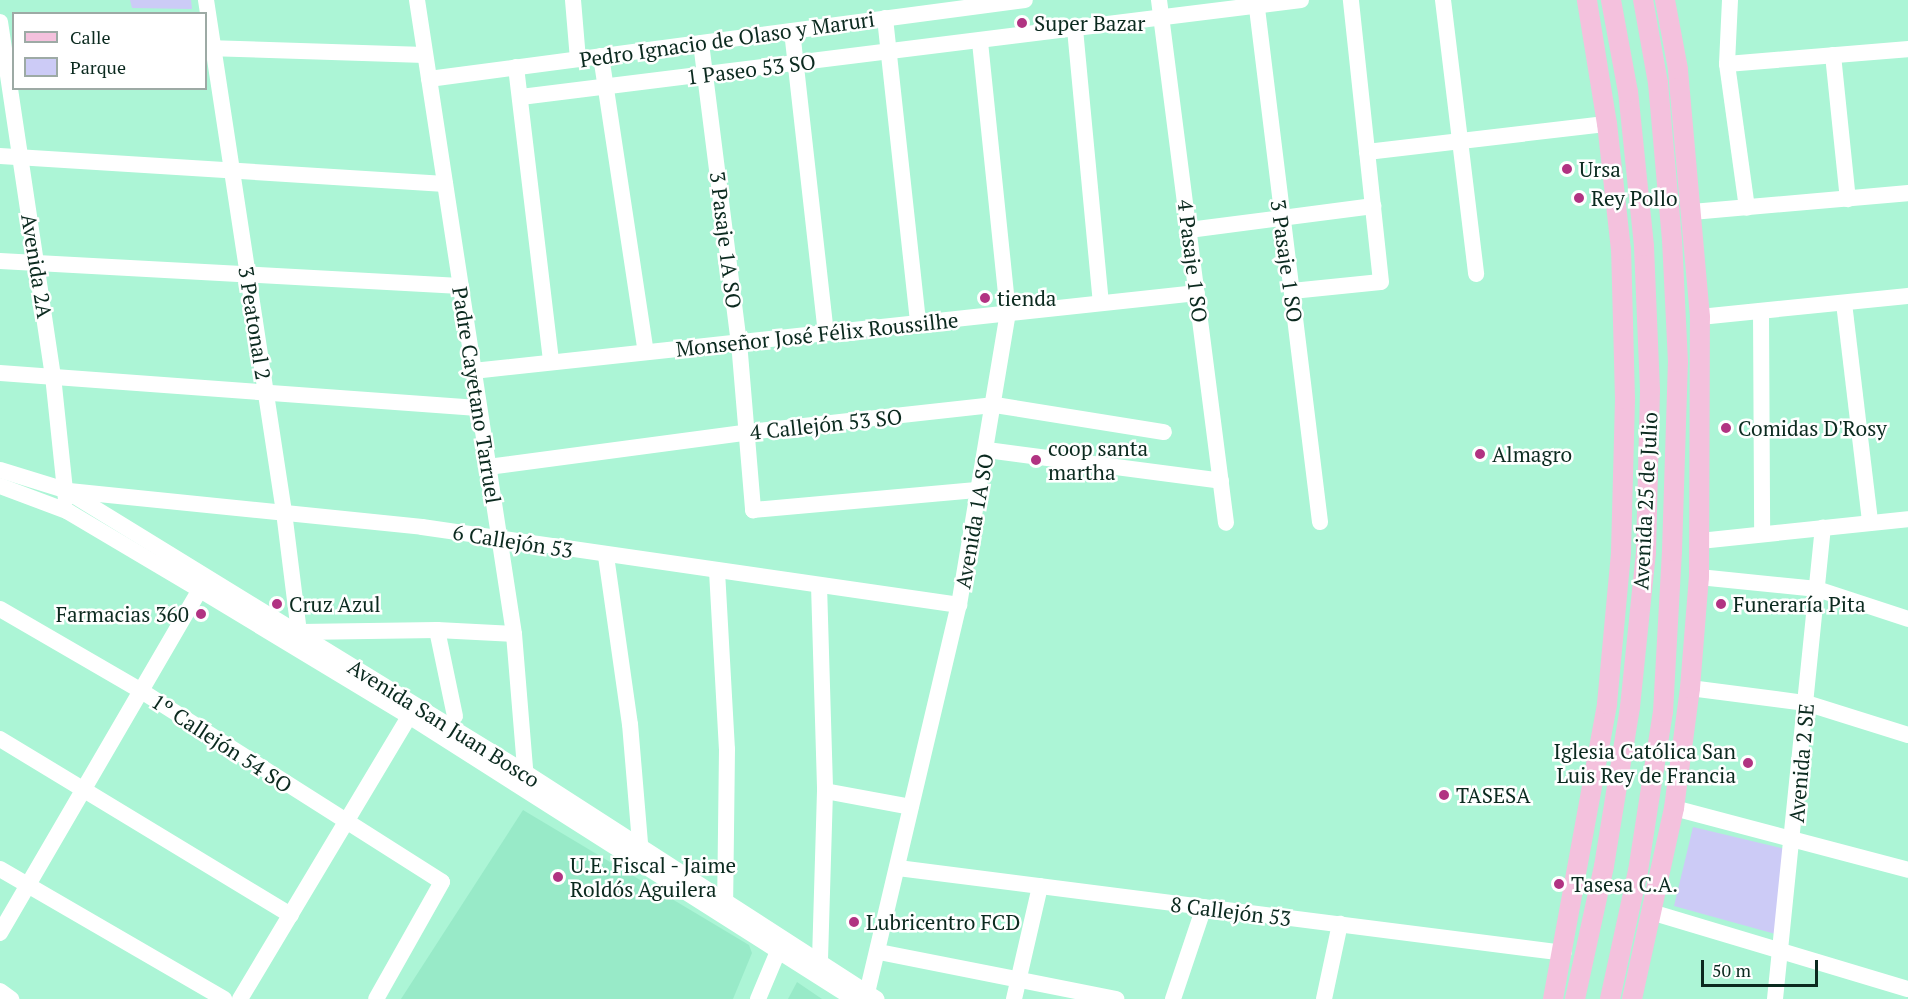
<!DOCTYPE html>
<meta charset="utf-8">
<style>
body{margin:0}
#map{position:relative;width:1908px;height:999px;overflow:hidden;background:#acf5d6;font-family:"PT Serif",serif}
div>[style]{position:absolute}
.built>*{inset:0;background:#98eac8}
.green>*{inset:0;background:#cccbf6}
.minor>*{height:16px;margin:-8px;padding:0 8px;transform-origin:8px;border-radius:8px;background:#fff}
.major>*{height:20px;margin:-10px;padding:0 10px;transform-origin:10px;border-radius:10px;background:#f4c1dd}
.dots>*{width:16px;height:16px;translate:-50% -50%;box-sizing:border-box;border:3px solid #fff;border-radius:50%}
span{translate:-50% -50%;white-space:nowrap;text-align:center;line-height:1.15;-webkit-text-stroke:5px #fff;paint-order:stroke}
.poi-label{font-size:21px;color:#0b2a1f}
.left{translate:0 -50%;text-align:left}
.right{translate:-100% -50%;text-align:right}
.street-label{font-size:21px;color:#0b2a1f}
.legend{position:absolute;left:12px;top:12px;width:195px;height:78px;box-sizing:border-box;background:#fff;border:2px solid #9daaa5;margin:0;padding:8px 10px;list-style:none;font-size:18px;color:#0b2a1f}
.legend li{display:flex;align-items:center;gap:12px;height:30px}
.legend b{width:30px;border:2px solid #9daaa5}
.scale{position:absolute;left:1701px;top:960px;width:117px;height:27px;box-sizing:border-box;border:3px solid #0b2a1f;border-top:0;padding-left:8px;font-size:18px;line-height:21px;white-space:nowrap;color:#0b2a1f;-webkit-text-stroke:4px #fff;paint-order:stroke}
</style>
<div id="map">
<div class="built">
<div style="clip-path:polygon(523px 810px,749px 945px,752px 953px,733px 999px,401px 999px)"></div>
<div style="clip-path:polygon(797px 982px,822px 999px,788px 999px)"></div>
</div>
<div class="green">
<div style="clip-path:polygon(130px 0,191px 0,192px 9px,132px 8px)"></div>
<div style="clip-path:polygon(1693px 827px,1789px 850px,1779px 935px,1674px 906px)"></div>
</div>
<div class="minor">
<div style="left:206px;top:0;width:518px;rotate:81.34deg"></div>
<div style="left:284px;top:512px;width:121px;rotate:82.9deg"></div>
<div style="left:299px;top:632px;width:8px;rotate:130deg"></div>
<div style="left:417px;top:0;width:641px;rotate:81.3deg"></div>
<div style="left:514px;top:634px;width:146px;rotate:85.3deg"></div>
<div style="left:573px;top:0;width:59px;rotate:85.2deg"></div>
<div style="left:1159px;top:0;width:527px;rotate:82.7deg"></div>
<div style="left:1256px;top:0;width:526px;rotate:83.01deg"></div>
<div style="left:1443px;top:0;width:276px;rotate:83.1deg"></div>
<div style="left:1730px;top:0;width:64px;rotate:92.7deg"></div>
<div style="left:1727px;top:64px;width:145px;rotate:82.1deg"></div>
<div style="left:885px;top:18px;width:307px;rotate:83.8deg"></div>
<div style="left:0;top:22px;width:358px;rotate:81.5deg"></div>
<div style="left:53px;top:376px;width:124px;rotate:84deg"></div>
<div style="left:1075px;top:29px;width:275px;rotate:84.6deg"></div>
<div style="left:792px;top:31px;width:304px;rotate:83.6deg"></div>
<div style="left:701px;top:43px;width:301px;rotate:82.8deg"></div>
<div style="left:739px;top:342px;width:169px;rotate:85.2deg"></div>
<div style="left:753px;top:510px;width:227px;rotate:-5.1deg"></div>
<div style="left:206px;top:48px;width:219px;rotate:1.8deg"></div>
<div style="left:1833px;top:55px;width:145px;rotate:84.1deg"></div>
<div style="left:601px;top:56px;width:299px;rotate:81.4deg"></div>
<div style="left:1727px;top:64px;width:182px;rotate:-4.7deg"></div>
<div style="left:516px;top:67px;width:297px;rotate:83.2deg"></div>
<div style="left:429px;top:79px;width:601px;rotate:-7.55deg"></div>
<div style="left:521px;top:97px;width:786px;rotate:-7.09deg"></div>
<div style="left:1367px;top:152px;width:242px;rotate:-6.7deg"></div>
<div style="left:0;top:156px;width:446px;rotate:3.6deg"></div>
<div style="left:1692px;top:212px;width:217px;rotate:-5deg"></div>
<div style="left:1189px;top:230px;width:186px;rotate:-7.4deg"></div>
<div style="left:0;top:261px;width:461px;rotate:3.1deg"></div>
<div style="left:1292px;top:291px;width:89px;rotate:-5.8deg"></div>
<div style="left:1381px;top:282px;width:284px;rotate:-96.1deg"></div>
<div style="left:1844px;top:303px;width:221px;rotate:83.2deg"></div>
<div style="left:1761px;top:311px;width:223px;rotate:89.7deg"></div>
<div style="left:1700px;top:317px;width:209px;rotate:-5.8deg"></div>
<div style="left:473px;top:371px;width:728px;rotate:-6.15deg"></div>
<div style="left:0;top:373px;width:479px;rotate:4.2deg"></div>
<div style="left:987px;top:450px;width:236px;rotate:7.5deg"></div>
<div style="left:488px;top:467px;width:263px;rotate:-7.6deg"></div>
<div style="left:749px;top:432px;width:247px;rotate:-6.3deg"></div>
<div style="left:995px;top:405px;width:171px;rotate:9.1deg"></div>
<div style="left:0;top:470px;width:68px;rotate:17.1deg"></div>
<div style="left:65px;top:490px;width:541px;rotate:31.55deg"></div>
<div style="left:526px;top:773px;width:417px;rotate:32.8deg"></div>
<div style="left:0;top:486px;width:72px;rotate:20.5deg"></div>
<div style="left:67px;top:511px;width:155px;rotate:30.7deg"></div>
<div style="left:200px;top:590px;width:244px;rotate:31.1deg"></div>
<div style="left:409px;top:716px;width:527px;rotate:32.45deg"></div>
<div style="left:69px;top:491px;width:355px;rotate:5.8deg"></div>
<div style="left:422px;top:527px;width:543px;rotate:8.26deg"></div>
<div style="left:1700px;top:541px;width:209px;rotate:-6deg"></div>
<div style="left:606px;top:556px;width:170px;rotate:81.9deg"></div>
<div style="left:630px;top:724px;width:131px;rotate:85.2deg"></div>
<div style="left:717px;top:571px;width:178px;rotate:86.8deg"></div>
<div style="left:727px;top:749px;width:158px;rotate:90.7deg"></div>
<div style="left:1699px;top:577px;width:119px;rotate:5.8deg"></div>
<div style="left:1817px;top:589px;width:96px;rotate:18.2deg"></div>
<div style="left:819px;top:585px;width:206px;rotate:88.3deg"></div>
<div style="left:825px;top:791px;width:171px;rotate:91.7deg"></div>
<div style="left:0;top:609px;width:165px;rotate:30.1deg"></div>
<div style="left:143px;top:692px;width:354px;rotate:32.4deg"></div>
<div style="left:442px;top:882px;width:134px;rotate:119.4deg"></div>
<div style="left:437px;top:630px;width:88px;rotate:78.2deg"></div>
<div style="left:300px;top:632px;width:137px;rotate:-0.8deg"></div>
<div style="left:437px;top:630px;width:77px;rotate:3deg"></div>
<div style="left:1690px;top:688px;width:117px;rotate:7.4deg"></div>
<div style="left:1806px;top:703px;width:107px;rotate:17.4deg"></div>
<div style="left:0;top:739px;width:340px;rotate:31.2deg"></div>
<div style="left:825px;top:791px;width:87px;rotate:10.5deg"></div>
<div style="left:1674px;top:808px;width:242px;rotate:14.8deg"></div>
<div style="left:898px;top:868px;width:671px;rotate:7.27deg"></div>
<div style="left:0;top:869px;width:259px;rotate:30.1deg"></div>
<div style="left:1651px;top:912px;width:268px;rotate:16.7deg"></div>
<div style="left:0;top:933px;width:407px;rotate:-59.8deg"></div>
<div style="left:879px;top:952px;width:242px;rotate:11.2deg"></div>
<div style="left:0;top:991px;width:14px;rotate:36deg"></div>
<div style="left:867px;top:993px;width:399px;rotate:-76.7deg"></div>
<div style="left:959px;top:605px;width:296px;rotate:-80.5deg"></div>
<div style="left:1008px;top:313px;width:272px;rotate:-95.9deg"></div>
<div style="left:240px;top:999px;width:340px;rotate:-59.1deg"></div>
<div style="left:758px;top:999px;width:62px;rotate:-67.2deg"></div>
<div style="left:1014px;top:999px;width:116px;rotate:-77deg"></div>
<div style="left:1173px;top:999px;width:97px;rotate:-71.4deg"></div>
<div style="left:1324px;top:999px;width:77px;rotate:-78deg"></div>
<div style="left:1775px;top:999px;width:474px;rotate:-84.2deg"></div>
</div>
<div class="major">
<div style="left:1553px;top:999px;width:300px;rotate:-79.6deg"></div>
<div style="left:1607px;top:704px;width:153px;rotate:-84.7deg"></div>
<div style="left:1621px;top:552px;width:153px;rotate:-88.5deg"></div>
<div style="left:1625px;top:399px;width:149px;rotate:-91.5deg"></div>
<div style="left:1621px;top:250px;width:127px;rotate:-96.3deg"></div>
<div style="left:1607px;top:124px;width:126px;rotate:-99.2deg"></div>
<div style="left:1575px;top:999px;width:136px;rotate:-77.7deg"></div>
<div style="left:1604px;top:866px;width:161px;rotate:-80.7deg"></div>
<div style="left:1630px;top:707px;width:155px;rotate:-84.1deg"></div>
<div style="left:1646px;top:553px;width:163px;rotate:-88.6deg"></div>
<div style="left:1650px;top:390px;width:144px;rotate:-92.4deg"></div>
<div style="left:1644px;top:246px;width:155px;rotate:-95.9deg"></div>
<div style="left:1628px;top:92px;width:94px;rotate:-100.5deg"></div>
<div style="left:1610px;top:999px;width:131px;rotate:-77.7deg"></div>
<div style="left:1638px;top:871px;width:161px;rotate:-81.1deg"></div>
<div style="left:1663px;top:712px;width:161px;rotate:-86.8deg"></div>
<div style="left:1672px;top:551px;width:189px;rotate:-88.2deg"></div>
<div style="left:1678px;top:362px;width:122px;rotate:-92.8deg"></div>
<div style="left:1672px;top:240px;width:158px;rotate:-95.1deg"></div>
<div style="left:1658px;top:83px;width:84px;rotate:-100.2deg"></div>
<div style="left:1632px;top:999px;width:196px;rotate:-77.6deg"></div>
<div style="left:1674px;top:808px;width:121px;rotate:-82.4deg"></div>
<div style="left:1690px;top:688px;width:111px;rotate:-85.4deg"></div>
<div style="left:1699px;top:577px;width:260px;rotate:-89.8deg"></div>
<div style="left:1700px;top:317px;width:249px;rotate:-95.1deg"></div>
<div style="left:1678px;top:69px;width:70px;rotate:-100.7deg"></div>
</div>
<div class="dots">
<div style="left:1022px;top:23px;background:#b13382"></div>
<div style="left:1567px;top:169px;background:#b13382"></div>
<div style="left:1579px;top:198px;background:#b13382"></div>
<div style="left:985px;top:298px;background:#b13382"></div>
<div style="left:1726px;top:428px;background:#b13382"></div>
<div style="left:1480px;top:454px;background:#b13382"></div>
<div style="left:1036px;top:460px;background:#b13382"></div>
<div style="left:277px;top:604px;background:#b13382"></div>
<div style="left:1721px;top:604px;background:#b13382"></div>
<div style="left:201px;top:614px;background:#b13382"></div>
<div style="left:1748px;top:763px;background:#b13382"></div>
<div style="left:1444px;top:795px;background:#b13382"></div>
<div style="left:558px;top:877px;background:#b13382"></div>
<div style="left:1559px;top:884px;background:#b13382"></div>
<div style="left:854px;top:922px;background:#b13382"></div>
</div>
<div class="poi-label">
<span class="left" style="left:1034px;top:23px">Super Bazar</span>
<span class="left" style="left:1579px;top:169px">Ursa</span>
<span class="left" style="left:1591px;top:198px">Rey Pollo</span>
<span class="left" style="left:997px;top:298px">tienda</span>
<span class="left" style="left:1738px;top:428px">Comidas D'Rosy</span>
<span class="left" style="left:1048px;top:460px">coop santa<br>martha</span>
<span class="left" style="left:1492px;top:454px">Almagro</span>
<span class="left" style="left:289px;top:604px">Cruz Azul</span>
<span class="left" style="left:1733px;top:604px">Funeraría Pita</span>
<span class="right" style="left:189px;top:614px">Farmacias 360</span>
<span class="right" style="left:1736px;top:763px">Iglesia Católica San<br>Luis Rey de Francia</span>
<span class="left" style="left:1456px;top:795px">TASESA</span>
<span class="left" style="left:570px;top:877px">U.E. Fiscal - Jaime<br>Roldós Aguilera</span>
<span class="left" style="left:1571px;top:884px">Tasesa C.A.</span>
<span class="left" style="left:866px;top:922px">Lubricentro FCD</span>
</div>
<div class="street-label">
<span style="left:727px;top:39px;rotate:-8deg">Pedro Ignacio de Olaso y Maruri</span>
<span style="left:751px;top:69px;rotate:-7deg">1 Paseo 53 SO</span>
<span style="left:726px;top:240px;rotate:83deg">3 Pasaje 1A SO</span>
<span style="left:1193px;top:261px;rotate:83deg">4 Pasaje 1 SO</span>
<span style="left:1287px;top:261px;rotate:82deg">3 Pasaje 1 SO</span>
<span style="left:37px;top:266px;rotate:81deg">Avenida 2A</span>
<span style="left:255px;top:323px;rotate:81deg">3 Peatonal 2</span>
<span style="left:817px;top:334px;rotate:-6deg">Monseñor José Félix Roussilhe</span>
<span style="left:477px;top:395px;rotate:81deg">Padre Cayetano Tarruel</span>
<span style="left:826px;top:424px;rotate:-6deg">4 Callejón 53 SO</span>
<span style="left:1645px;top:501px;rotate:-87deg">Avenida 25 de Julio</span>
<span style="left:974px;top:521px;rotate:-80deg">Avenida 1A SO</span>
<span style="left:513px;top:541px;rotate:9deg">6 Callejón 53</span>
<span style="left:444px;top:723px;rotate:32deg">Avenida San Juan Bosco</span>
<span style="left:222px;top:743px;rotate:33deg">1º Callejón 54 SO</span>
<span style="left:1801px;top:763px;rotate:-85deg">Avenida 2 SE</span>
<span style="left:1231px;top:911px;rotate:7deg">8 Callejón 53</span>
</div>
<ul class="legend">
<li><b style="height:8px;background:#f4c1dd"></b>Calle</li>
<li><b style="height:16px;background:#cccbf6"></b>Parque</li>
</ul>
<div class="scale">50 m</div>
</div>
